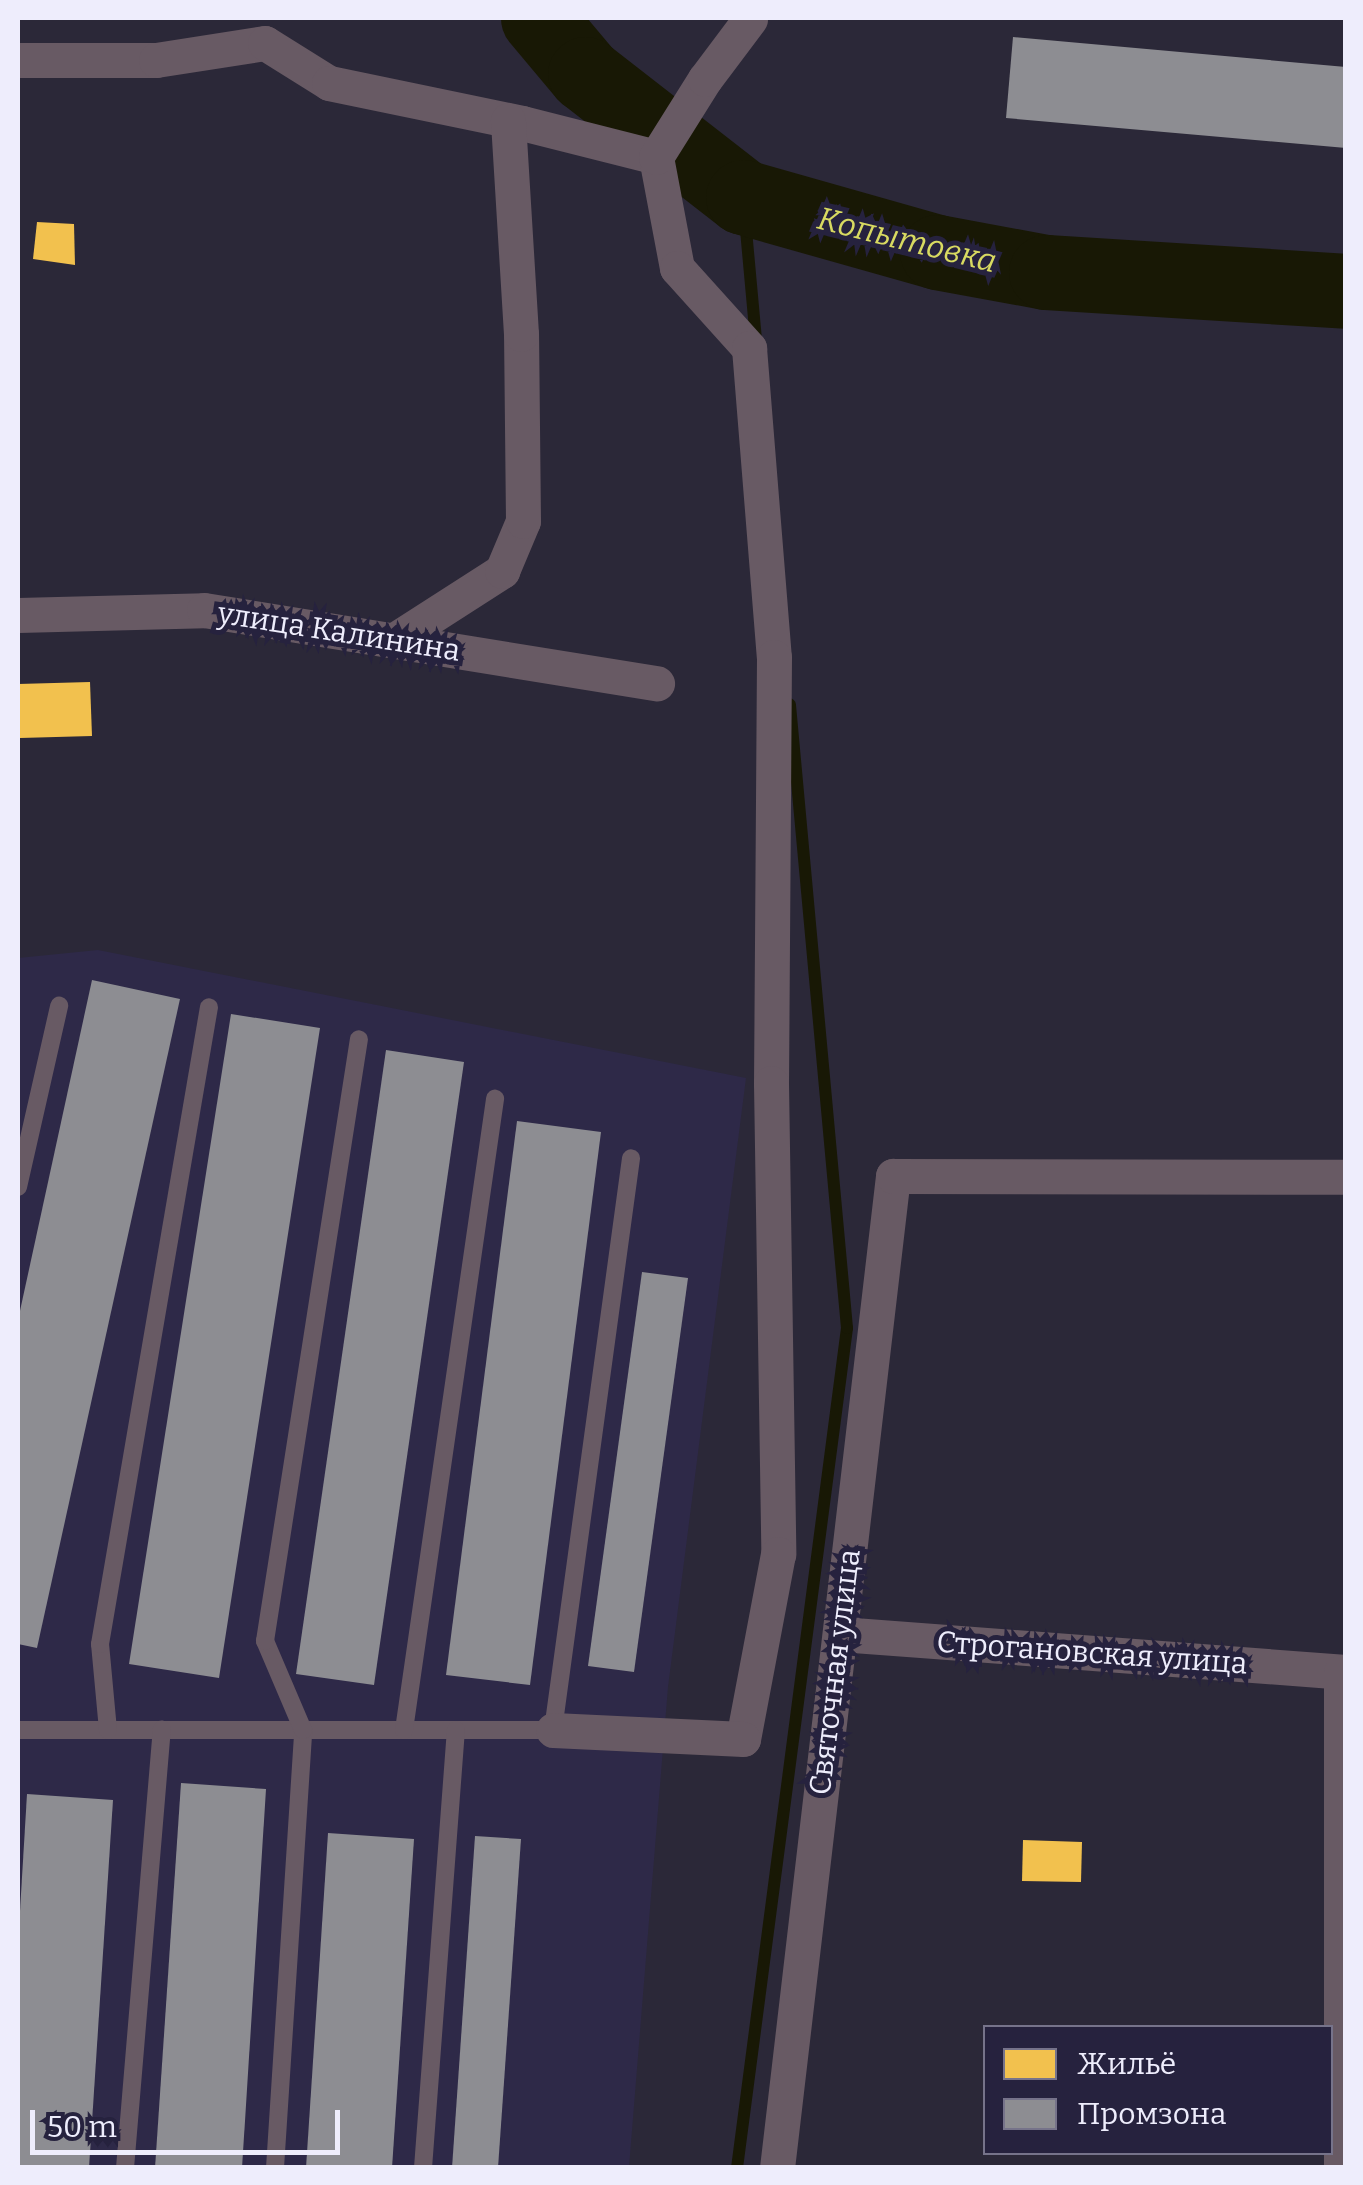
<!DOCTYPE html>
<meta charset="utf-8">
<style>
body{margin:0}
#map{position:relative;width:1363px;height:2185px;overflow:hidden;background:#2b2838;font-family:Bitter,serif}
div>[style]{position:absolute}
.built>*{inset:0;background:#2e2948}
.homes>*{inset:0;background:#f2c14e}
.industry>*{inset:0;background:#8d8d92}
.stream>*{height:12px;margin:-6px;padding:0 6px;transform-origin:6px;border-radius:6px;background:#181805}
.river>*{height:75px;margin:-37.5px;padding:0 37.5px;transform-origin:37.5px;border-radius:37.5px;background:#181805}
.service>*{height:18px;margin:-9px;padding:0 9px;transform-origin:9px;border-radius:9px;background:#685a64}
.minor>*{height:35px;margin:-17.5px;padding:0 17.5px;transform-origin:17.5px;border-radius:17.5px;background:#685a64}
span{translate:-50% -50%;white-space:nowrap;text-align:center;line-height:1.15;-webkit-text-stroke:10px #26223e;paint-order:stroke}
.street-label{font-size:30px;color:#eeedfc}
.water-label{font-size:32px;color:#d8da61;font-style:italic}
.frame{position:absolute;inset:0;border:20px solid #eeedfc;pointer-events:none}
.legend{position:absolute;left:983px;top:2025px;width:350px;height:130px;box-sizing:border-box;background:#26223e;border:2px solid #76738a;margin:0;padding:12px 18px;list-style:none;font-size:30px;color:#eeedfc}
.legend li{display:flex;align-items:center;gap:20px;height:50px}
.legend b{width:50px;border:2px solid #76738a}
.scale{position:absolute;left:30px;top:2110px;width:310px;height:45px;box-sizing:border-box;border:5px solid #eeedfc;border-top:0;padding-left:12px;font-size:30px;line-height:35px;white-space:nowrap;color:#eeedfc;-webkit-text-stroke:8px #26223e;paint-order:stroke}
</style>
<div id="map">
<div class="built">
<div style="clip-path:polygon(98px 950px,746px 1078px,668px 1687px,629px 2167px,18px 2167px,18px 958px)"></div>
</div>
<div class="homes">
<div style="clip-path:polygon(37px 222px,74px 224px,75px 265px,33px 259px)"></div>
<div style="clip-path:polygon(90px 682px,92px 736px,20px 738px,18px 684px)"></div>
<div style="clip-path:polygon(1023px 1840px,1082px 1842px,1081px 1882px,1022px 1881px)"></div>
</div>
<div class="industry">
<div style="clip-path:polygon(1013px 37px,1346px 67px,1346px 148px,1006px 118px)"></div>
<div style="clip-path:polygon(92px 980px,180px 999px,37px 1648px,18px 1644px,18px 1320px)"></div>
<div style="clip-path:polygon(231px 1014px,320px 1028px,219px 1678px,129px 1664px)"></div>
<div style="clip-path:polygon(386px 1050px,464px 1062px,374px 1685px,296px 1674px)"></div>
<div style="clip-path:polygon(517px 1121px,601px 1132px,530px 1685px,446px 1675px)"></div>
<div style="clip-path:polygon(642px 1272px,688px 1278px,634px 1672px,588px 1666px)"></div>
<div style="clip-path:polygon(181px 1783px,266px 1789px,242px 2168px,155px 2168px)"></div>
<div style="clip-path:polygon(27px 1794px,113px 1800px,89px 2168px,18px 2168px,18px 1944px)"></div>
<div style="clip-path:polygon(328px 1833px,414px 1839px,392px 2168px,306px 2168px)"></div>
<div style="clip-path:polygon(475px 1836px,521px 1839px,498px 2168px,452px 2168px)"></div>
</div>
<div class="stream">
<div style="left:743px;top:197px;width:145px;rotate:84.8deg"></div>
<div style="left:737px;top:2168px;width:847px;rotate:-82.54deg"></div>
<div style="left:847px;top:1328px;width:626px;rotate:-95.23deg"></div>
</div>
<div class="river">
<div style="left:538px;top:18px;width:73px;rotate:50deg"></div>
<div style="left:585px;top:74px;width:200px;rotate:37.9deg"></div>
<div style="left:743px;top:197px;width:202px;rotate:15.8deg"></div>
<div style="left:937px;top:252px;width:111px;rotate:10.4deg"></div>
<div style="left:1046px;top:272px;width:301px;rotate:3.6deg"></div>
</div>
<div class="service">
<div style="left:18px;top:1187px;width:186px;rotate:-77.2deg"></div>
<div style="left:18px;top:1730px;width:535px"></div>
<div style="left:553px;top:1730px;width:577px;rotate:-82.23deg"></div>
<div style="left:108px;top:1730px;width:86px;rotate:-95.3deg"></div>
<div style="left:100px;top:1644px;width:646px;rotate:-80.29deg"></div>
<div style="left:404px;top:1730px;width:638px;rotate:-81.79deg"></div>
<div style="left:125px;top:2168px;width:440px;rotate:-85.2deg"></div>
<div style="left:275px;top:2168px;width:439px;rotate:-86.3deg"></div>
<div style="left:303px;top:1730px;width:97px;rotate:-113.1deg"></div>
<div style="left:265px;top:1641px;width:609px;rotate:-81.13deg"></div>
<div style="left:423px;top:2168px;width:439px;rotate:-85.7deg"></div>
</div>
<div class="minor">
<div style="left:18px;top:60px;width:138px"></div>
<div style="left:156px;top:60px;width:110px;rotate:-8.9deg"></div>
<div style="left:265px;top:43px;width:75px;rotate:32deg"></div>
<div style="left:329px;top:83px;width:197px;rotate:11.7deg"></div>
<div style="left:522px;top:123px;width:138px;rotate:14.2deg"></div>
<div style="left:656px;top:157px;width:113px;rotate:79.3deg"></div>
<div style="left:677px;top:268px;width:108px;rotate:48deg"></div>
<div style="left:749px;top:348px;width:310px;rotate:85.4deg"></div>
<div style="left:774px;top:657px;width:426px;rotate:90.4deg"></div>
<div style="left:771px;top:1083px;width:471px;rotate:89.1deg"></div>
<div style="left:778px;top:1554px;width:188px;rotate:100.7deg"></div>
<div style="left:743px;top:1739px;width:190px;rotate:-177.3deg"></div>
<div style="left:656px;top:157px;width:92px;rotate:-57.9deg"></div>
<div style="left:705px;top:79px;width:75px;rotate:-53.1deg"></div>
<div style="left:18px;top:615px;width:186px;rotate:-1.5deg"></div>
<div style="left:204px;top:610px;width:459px;rotate:9.2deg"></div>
<div style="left:393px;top:641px;width:130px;rotate:-32.7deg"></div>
<div style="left:502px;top:571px;width:54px;rotate:-67.2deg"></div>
<div style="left:523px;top:521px;width:187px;rotate:-90.6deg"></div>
<div style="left:521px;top:334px;width:214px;rotate:-93.5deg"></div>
<div style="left:840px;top:1634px;width:507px;rotate:4.29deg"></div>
<div style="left:1341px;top:1672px;width:496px;rotate:90deg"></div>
<div style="left:777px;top:2168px;width:999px;rotate:-83.33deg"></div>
<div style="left:893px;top:1176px;width:453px;rotate:0.1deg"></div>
</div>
<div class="street-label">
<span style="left:339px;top:632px;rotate:9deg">улица Калинина</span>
<span style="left:1092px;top:1653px;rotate:4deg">Строгановская улица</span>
<span style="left:835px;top:1672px;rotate:-83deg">Святочная улица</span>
</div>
<div class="water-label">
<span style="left:907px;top:240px;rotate:14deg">Копытовка</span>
</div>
<div class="frame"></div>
<ul class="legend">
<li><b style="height:28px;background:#f2c14e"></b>Жильё</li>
<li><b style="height:28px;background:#8d8d92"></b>Промзона</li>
</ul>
<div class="scale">50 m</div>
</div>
